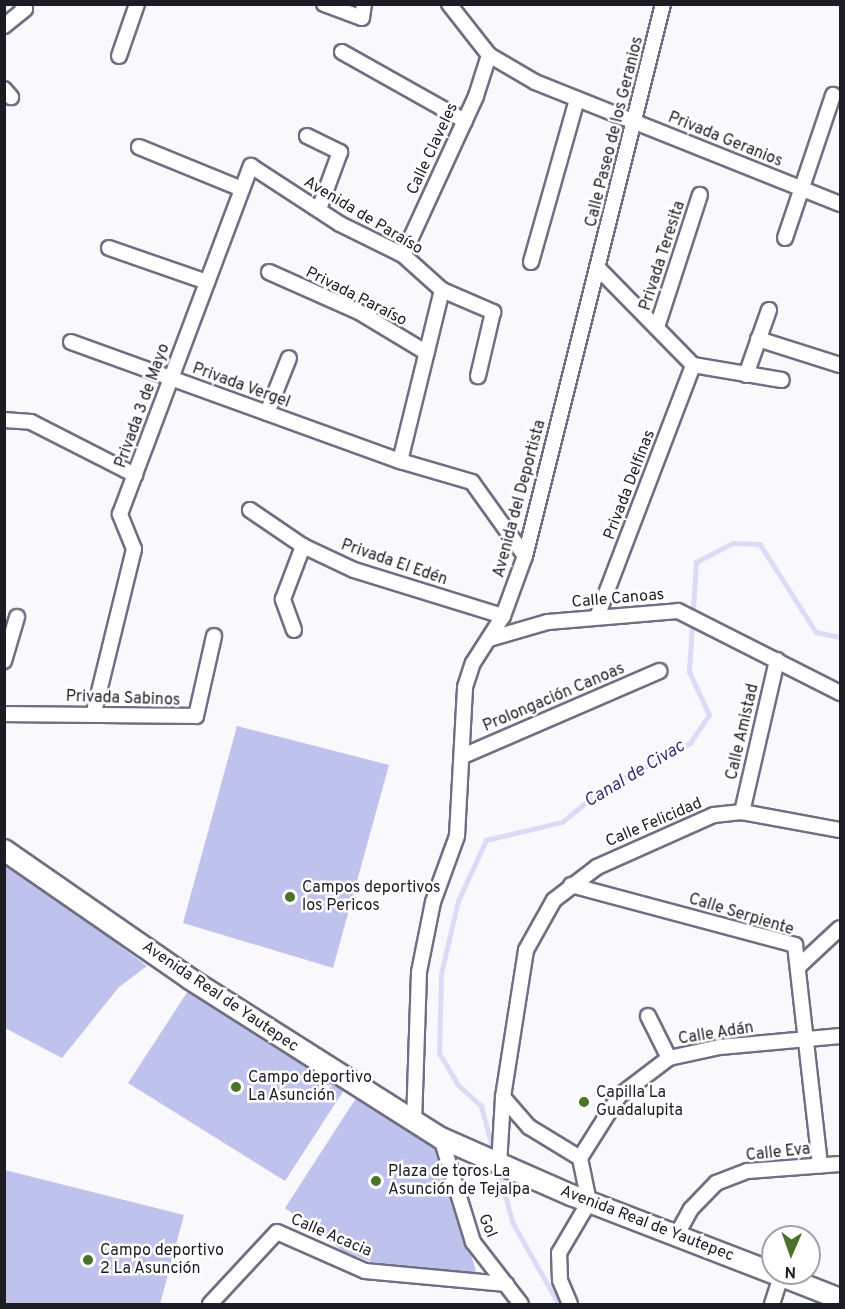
<!DOCTYPE html>
<meta charset="utf-8">
<style>
body{margin:0}
#map{position:relative;width:845px;height:1309px;overflow:hidden;background:#f9f9fd;font-family:Overpass,sans-serif}
div>[style]{position:absolute}
.green>*{inset:0;background:#c0c2ee}
.stream>*{height:4.5px;margin:-2.25px;padding:0 2.25px;transform-origin:2.25px;border-radius:2.25px;background:#dadcf6}
.roads{filter:drop-shadow(2px 0 #6e6f82) drop-shadow(-2px 0 #6e6f82) drop-shadow(0 2px #6e6f82) drop-shadow(0 -2px #6e6f82)}
.street>*{height:14px;margin:-7px;padding:0 7px;transform-origin:7px;border-radius:7px;background:#fff}
.secondary>*{height:20px;margin:-10px;padding:0 10px;transform-origin:10px;border-radius:10px;background:#fff}
.dots>*{width:16px;height:16px;translate:-50% -50%;box-sizing:border-box;border:3px solid #fff;border-radius:50%}
span{translate:-50% -50%;white-space:nowrap;text-align:center;line-height:1.15;-webkit-text-stroke:5px #fff;paint-order:stroke}
.street-label{font-size:16px;color:#1c1c24}
.poi-label{font-size:16px;color:#1c1c24}
.left{translate:0 -50%;text-align:left}
.water-label{font-size:18px;color:#363079;font-style:italic}
.frame{position:absolute;inset:0;border:6px solid #1c1c24;pointer-events:none}
.north{position:absolute;left:761px;top:1225px;width:60px;height:60px;box-sizing:border-box;background:#fff;border:2px solid #a4a4a7;border-radius:50%;rotate:182deg;font-size:16px;font-weight:700;line-height:24px;text-align:center;color:#1c1c24}
.north::after{content:'';display:block;margin:auto;width:21px;height:27px;background:#4c712b;clip-path:polygon(50% 0,100% 100%,50% 72%,0 100%)}
</style>
<div id="map">
<div class="green">
<div style="clip-path:polygon(237px 726px,389px 765px,333px 968px,183px 923px)"></div>
<div style="clip-path:polygon(4px 859px,147px 966px,119px 987px,62px 1058px,5px 1028px)"></div>
<div style="clip-path:polygon(188px 991px,344px 1090px,285px 1181px,128px 1083px)"></div>
<div style="clip-path:polygon(358px 1095px,438px 1141px,478px 1278px,372px 1262px,343px 1251px,285px 1208px)"></div>
<div style="clip-path:polygon(5px 1170px,184px 1215px,160px 1304px,5px 1304px)"></div>
</div>
<div class="stream">
<div style="left:494px;top:1155px;width:51px;rotate:-104.9deg"></div>
<div style="left:481px;top:1106px;width:31px;rotate:-138deg"></div>
<div style="left:458px;top:1085px;width:37px;rotate:-121deg"></div>
<div style="left:439px;top:1053px;width:79px;rotate:-88.5deg"></div>
<div style="left:441px;top:974px;width:75px;rotate:-76.9deg"></div>
<div style="left:458px;top:901px;width:67px;rotate:-65.3deg"></div>
<div style="left:486px;top:840px;width:78px;rotate:-13.3deg"></div>
<div style="left:562px;top:822px;width:49px;rotate:-39.2deg"></div>
<div style="left:600px;top:791px;width:102px;rotate:-28.1deg"></div>
<div style="left:690px;top:743px;width:34px;rotate:-56deg"></div>
<div style="left:709px;top:715px;width:47px;rotate:-114.9deg"></div>
<div style="left:689px;top:672px;width:110px;rotate:-86.4deg"></div>
<div style="left:696px;top:562px;width:42px;rotate:-27.2deg"></div>
<div style="left:733px;top:543px;width:27px;rotate:2deg"></div>
<div style="left:760px;top:544px;width:104px;rotate:57.5deg"></div>
<div style="left:816px;top:632px;width:25px;rotate:12deg"></div>
<div style="left:498px;top:1168px;width:57px;rotate:74.7deg"></div>
<div style="left:513px;top:1223px;width:93px;rotate:60.4deg"></div>
</div>
<div class="roads">
<div class="street">
<div style="left:324px;top:4px;width:40px;rotate:20.2deg"></div>
<div style="left:362px;top:18px;width:14px;rotate:-82deg"></div>
<div style="left:449px;top:4px;width:65px;rotate:51.9deg"></div>
<div style="left:489px;top:55px;width:53px;rotate:30.4deg"></div>
<div style="left:535px;top:82px;width:328px;rotate:21.8deg"></div>
<div style="left:4px;top:26px;width:27px;rotate:-39deg"></div>
<div style="left:25px;top:9px;width:6px;rotate:-121deg"></div>
<div style="left:342px;top:52px;width:141px;rotate:29.3deg"></div>
<div style="left:119px;top:56px;width:55px;rotate:-70.9deg"></div>
<div style="left:4px;top:89px;width:11px;rotate:49deg"></div>
<div style="left:307px;top:136px;width:37px;rotate:26deg"></div>
<div style="left:340px;top:152px;width:61px;rotate:110.2deg"></div>
<div style="left:139px;top:147px;width:111px;rotate:22.2deg"></div>
<div style="left:785px;top:238px;width:151px;rotate:-71.4deg"></div>
<div style="left:109px;top:248px;width:104px;rotate:19.1deg"></div>
<div style="left:403px;top:255px;width:175px;rotate:-65.3deg"></div>
<div style="left:476px;top:96px;width:43px;rotate:-72.4deg"></div>
<div style="left:531px;top:262px;width:169px;rotate:-74.2deg"></div>
<div style="left:597px;top:267px;width:137px;rotate:45.6deg"></div>
<div style="left:693px;top:365px;width:90px;rotate:9.6deg"></div>
<div style="left:269px;top:272px;width:98px;rotate:24deg"></div>
<div style="left:359px;top:312px;width:79px;rotate:31.1deg"></div>
<div style="left:657px;top:327px;width:139px;rotate:-72deg"></div>
<div style="left:758px;top:339px;width:86px;rotate:17.6deg"></div>
<div style="left:71px;top:342px;width:350px;rotate:19.9deg"></div>
<div style="left:400px;top:461px;width:75px;rotate:16.3deg"></div>
<div style="left:472px;top:482px;width:91px;rotate:54.4deg"></div>
<div style="left:746px;top:375px;width:69px;rotate:-70.5deg"></div>
<div style="left:267px;top:413px;width:59px;rotate:-68.2deg"></div>
<div style="left:4px;top:420px;width:27px;rotate:4deg"></div>
<div style="left:31px;top:422px;width:117px;rotate:27deg"></div>
<div style="left:400px;top:461px;width:176px;rotate:-76.2deg"></div>
<div style="left:250px;top:510px;width:64px;rotate:34.2deg"></div>
<div style="left:303px;top:546px;width:56px;rotate:25.2deg"></div>
<div style="left:354px;top:570px;width:156px;rotate:17.2deg"></div>
<div style="left:597px;top:617px;width:270px;rotate:-69.1deg"></div>
<div style="left:294px;top:630px;width:33px;rotate:-110deg"></div>
<div style="left:283px;top:599px;width:57px;rotate:-69.3deg"></div>
<div style="left:489px;top:639px;width:61px;rotate:-16.1deg"></div>
<div style="left:548px;top:622px;width:130px;rotate:-4.8deg"></div>
<div style="left:678px;top:611px;width:182px;rotate:26.8deg"></div>
<div style="left:4px;top:661px;width:46px;rotate:-73.5deg"></div>
<div style="left:94px;top:712px;width:168px;rotate:-76.2deg"></div>
<div style="left:134px;top:549px;width:38px;rotate:-112deg"></div>
<div style="left:120px;top:514px;width:372px;rotate:-69.4deg"></div>
<div style="left:251px;top:166px;width:106px;rotate:33.1deg"></div>
<div style="left:340px;top:224px;width:70px;rotate:26.2deg"></div>
<div style="left:403px;top:255px;width:52px;rotate:41.9deg"></div>
<div style="left:442px;top:290px;width:56px;rotate:23.3deg"></div>
<div style="left:493px;top:312px;width:66px;rotate:103.2deg"></div>
<div style="left:4px;top:714px;width:192px;rotate:0.6deg"></div>
<div style="left:196px;top:716px;width:82px;rotate:-77.3deg"></div>
<div style="left:463px;top:756px;width:214px;rotate:-23.4deg"></div>
<div style="left:742px;top:812px;width:156px;rotate:-77deg"></div>
<div style="left:571px;top:885px;width:232px;rotate:15deg"></div>
<div style="left:795px;top:945px;width:222px;rotate:83.5deg"></div>
<div style="left:798px;top:967px;width:57px;rotate:-42.9deg"></div>
<div style="left:648px;top:1016px;width:47px;rotate:63.4deg"></div>
<div style="left:414px;top:1123px;width:151px;rotate:-88.1deg"></div>
<div style="left:419px;top:972px;width:71px;rotate:-78.7deg"></div>
<div style="left:433px;top:902px;width:70px;rotate:-70deg"></div>
<div style="left:457px;top:836px;width:149px;rotate:-86.9deg"></div>
<div style="left:465px;top:687px;width:25px;rotate:-72deg"></div>
<div style="left:473px;top:663px;width:56px;rotate:-57.4deg"></div>
<div style="left:503px;top:616px;width:64px;rotate:-69.9deg"></div>
<div style="left:525px;top:556px;width:569px;rotate:-75.96deg"></div>
<div style="left:441px;top:1138px;width:109px;rotate:72.9deg"></div>
<div style="left:473px;top:1242px;width:78px;rotate:52.3deg"></div>
<div style="left:580px;top:1158px;width:60px;rotate:-148.7deg"></div>
<div style="left:529px;top:1127px;width:40px;rotate:-131deg"></div>
<div style="left:503px;top:1097px;width:149px;rotate:-81.1deg"></div>
<div style="left:526px;top:950px;width:57px;rotate:-60.8deg"></div>
<div style="left:554px;top:900px;width:54px;rotate:-37.5deg"></div>
<div style="left:597px;top:867px;width:128px;rotate:-24deg"></div>
<div style="left:714px;top:815px;width:28px;rotate:-6deg"></div>
<div style="left:742px;top:812px;width:100px;rotate:10.4deg"></div>
<div style="left:499px;top:1165px;width:68px;rotate:-86.6deg"></div>
<div style="left:676px;top:1236px;width:31px;rotate:-61deg"></div>
<div style="left:691px;top:1209px;width:36px;rotate:-46deg"></div>
<div style="left:716px;top:1183px;width:34px;rotate:-21deg"></div>
<div style="left:748px;top:1171px;width:92px;rotate:-4.4deg"></div>
<div style="left:210px;top:1304px;width:98px;rotate:-47.1deg"></div>
<div style="left:277px;top:1232px;width:96px;rotate:23.9deg"></div>
<div style="left:365px;top:1271px;width:142px;rotate:5.3deg"></div>
<div style="left:570px;top:1304px;width:26px;rotate:-113deg"></div>
<div style="left:560px;top:1280px;width:27px;rotate:-92deg"></div>
<div style="left:559px;top:1253px;width:59px;rotate:-59.5deg"></div>
<div style="left:589px;top:1202px;width:45px;rotate:-101.6deg"></div>
<div style="left:580px;top:1158px;width:73px;rotate:-57.8deg"></div>
<div style="left:619px;top:1096px;width:63px;rotate:-37.2deg"></div>
<div style="left:669px;top:1058px;width:52px;rotate:-12.2deg"></div>
<div style="left:720px;top:1047px;width:121px;rotate:-5.2deg"></div>
<div style="left:772px;top:1304px;width:29px;rotate:-72deg"></div>
</div>
<div class="secondary">
<div style="left:4px;top:850px;width:226px;rotate:34.7deg"></div>
<div style="left:190px;top:979px;width:297px;rotate:32.4deg"></div>
<div style="left:441px;top:1138px;width:142px;rotate:23.7deg"></div>
<div style="left:571px;top:1195px;width:217px;rotate:21.1deg"></div>
<div style="left:774px;top:1273px;width:71px;rotate:21.5deg"></div>
</div>
</div>
<div class="dots">
<div style="left:290px;top:897px;background:#4c712b"></div>
<div style="left:236px;top:1087px;background:#4c712b"></div>
<div style="left:584px;top:1102px;background:#4c712b"></div>
<div style="left:376px;top:1181px;background:#4c712b"></div>
<div style="left:88px;top:1260px;background:#4c712b"></div>
</div>
<div class="street-label">
<span style="left:615px;top:132px;rotate:-76deg">Calle Paseo de los Geranios</span>
<span style="left:725px;top:140px;rotate:22deg">Privada Geranios</span>
<span style="left:433px;top:149px;rotate:-65deg">Calle Claveles</span>
<span style="left:363px;top:216px;rotate:31deg">Avenida de Paraíso</span>
<span style="left:663px;top:256px;rotate:-72deg">Privada Teresita</span>
<span style="left:356px;top:297px;rotate:27deg">Privada Paraíso</span>
<span style="left:241px;top:386px;rotate:20deg">Privada Vergel</span>
<span style="left:143px;top:406px;rotate:-70deg">Privada 3 de Mayo</span>
<span style="left:630px;top:485px;rotate:-69deg">Privada Delfinas</span>
<span style="left:520px;top:499px;rotate:-75deg">Avenida del Deportista</span>
<span style="left:394px;top:563px;rotate:19deg">Privada El Edén</span>
<span style="left:618px;top:599px;rotate:-5deg">Calle Canoas</span>
<span style="left:554px;top:698px;rotate:-23deg">Prolongación Canoas</span>
<span style="left:123px;top:699px;rotate:2deg">Privada Sabinos</span>
<span style="left:743px;top:732px;rotate:-77deg">Calle Amistad</span>
<span style="left:654px;top:823px;rotate:-23deg">Calle Felicidad</span>
<span style="left:741px;top:915px;rotate:17deg">Calle Serpiente</span>
<span style="left:220px;top:997px;rotate:34deg">Avenida Real de Yautepec</span>
<span style="left:716px;top:1034px;rotate:-9deg">Calle Adán</span>
<span style="left:778px;top:1153px;rotate:-6deg">Calle Eva</span>
<span style="left:647px;top:1224px;rotate:21deg">Avenida Real de Yautepec</span>
<span style="left:487px;top:1226px;rotate:67deg">Gol</span>
<span style="left:331px;top:1236px;rotate:23deg">Calle Acacia</span>
</div>
<div class="poi-label">
<span class="left" style="left:302px;top:897px">Campos deportivos<br>los Pericos</span>
<span class="left" style="left:248px;top:1087px">Campo deportivo<br>La Asunción</span>
<span class="left" style="left:596px;top:1102px">Capilla La<br>Guadalupita</span>
<span class="left" style="left:388px;top:1181px">Plaza de toros La<br>Asunción de Tejalpa</span>
<span class="left" style="left:100px;top:1260px">Campo deportivo<br>2 La Asunción</span>
</div>
<div class="water-label">
<span style="left:635px;top:775px;rotate:-31deg">Canal de Civac</span>
</div>
<div class="frame"></div>
<div class="north">N</div>
</div>
